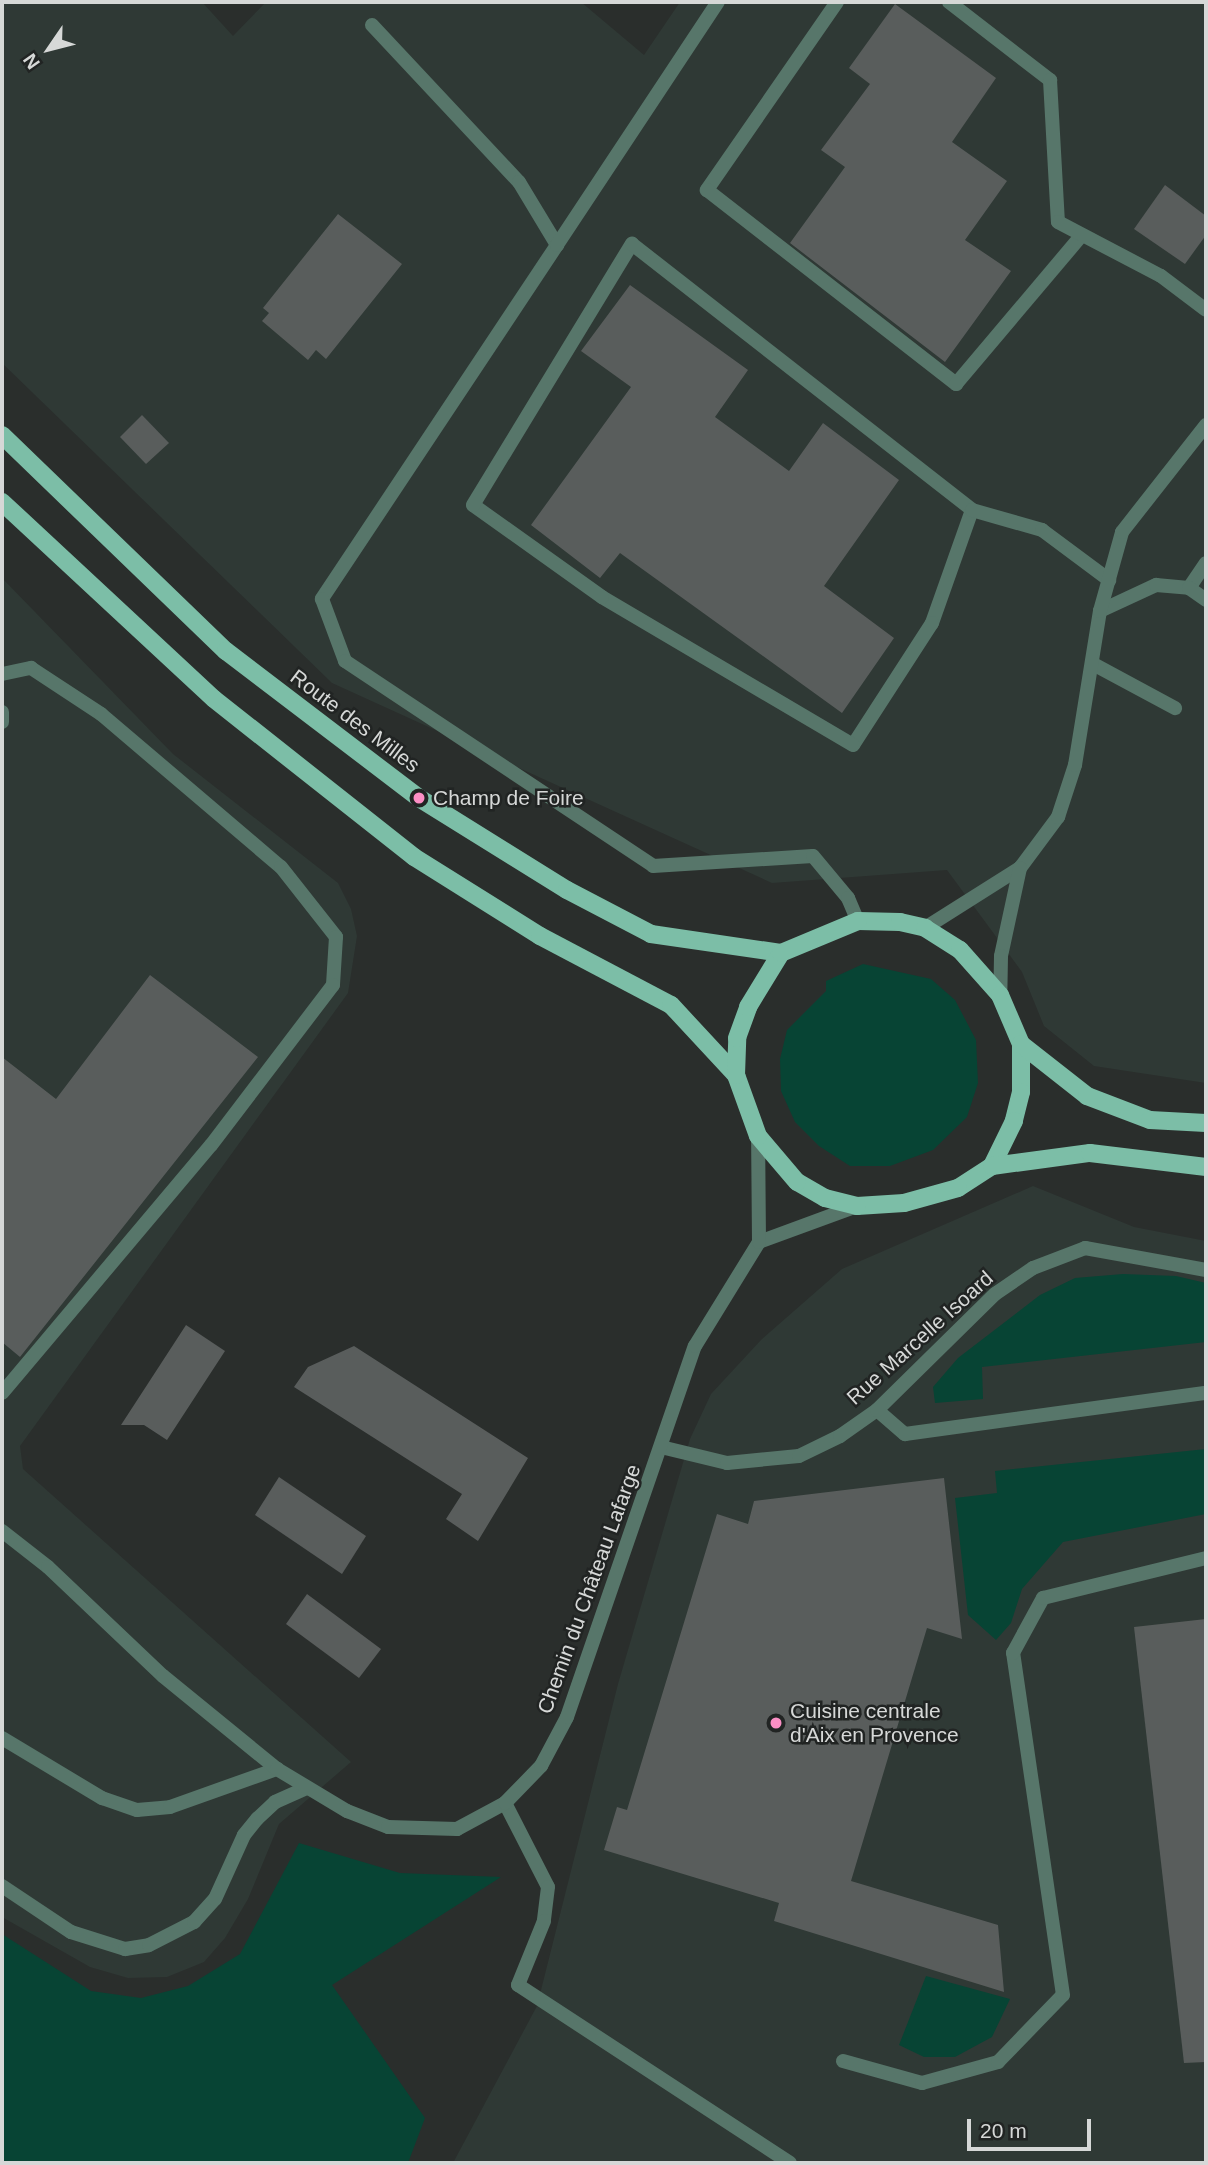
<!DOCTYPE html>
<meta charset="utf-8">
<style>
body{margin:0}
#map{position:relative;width:1208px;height:2165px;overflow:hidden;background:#2a2e2c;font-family:Helvetica,sans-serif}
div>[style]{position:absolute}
.built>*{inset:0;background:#2f3935}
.green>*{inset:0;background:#074434}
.building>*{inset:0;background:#595d5c}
.lane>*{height:14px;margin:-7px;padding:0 7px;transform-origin:7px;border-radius:7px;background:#57766a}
.street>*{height:14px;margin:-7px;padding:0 7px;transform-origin:7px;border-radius:7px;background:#57766a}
.primary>*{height:18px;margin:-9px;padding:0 9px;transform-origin:9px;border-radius:9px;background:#7cbea7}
.dots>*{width:19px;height:19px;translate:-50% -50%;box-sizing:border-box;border:4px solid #212423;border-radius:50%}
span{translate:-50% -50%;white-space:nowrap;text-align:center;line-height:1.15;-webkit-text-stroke:5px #212423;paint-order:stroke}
.street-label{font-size:21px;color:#d6d8d7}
.poi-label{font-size:21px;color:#d6d8d7}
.left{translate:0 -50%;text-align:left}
.frame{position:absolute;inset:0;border:4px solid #d6d8d7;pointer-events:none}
.north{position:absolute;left:14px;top:14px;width:70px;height:70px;-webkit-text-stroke:5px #212423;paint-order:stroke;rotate:235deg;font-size:19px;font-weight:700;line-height:28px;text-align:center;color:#d6d8d7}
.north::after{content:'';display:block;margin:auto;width:24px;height:32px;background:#d6d8d7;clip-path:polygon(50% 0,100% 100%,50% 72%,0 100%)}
.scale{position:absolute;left:967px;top:2119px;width:124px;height:32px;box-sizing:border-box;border:4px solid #d6d8d7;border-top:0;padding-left:9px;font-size:21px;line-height:24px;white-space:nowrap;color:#d6d8d7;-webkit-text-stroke:5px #212423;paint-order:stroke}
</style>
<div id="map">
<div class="built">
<div style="clip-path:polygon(2px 2px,202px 2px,233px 36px,266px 2px,581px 2px,644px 55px,680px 2px,1206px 2px,1206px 1083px,1094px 1066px,1044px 1026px,1022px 972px,947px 870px,772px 883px,332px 683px,2px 363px)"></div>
<div style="clip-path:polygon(2px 578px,173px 754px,338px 883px,351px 909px,357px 936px,348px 993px,20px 1446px,23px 1469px,351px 1762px,279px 1824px,248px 1899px,225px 1938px,204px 1962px,167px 1977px,128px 1978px,90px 1967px,2px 1917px)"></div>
<div style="clip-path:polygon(1033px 1186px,1134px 1227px,1206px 1241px,1206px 2163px,453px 2163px,537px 2006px,618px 1684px,690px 1439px,711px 1394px,761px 1340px,842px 1269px)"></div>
</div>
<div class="green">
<div style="clip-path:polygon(863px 964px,931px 979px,955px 1000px,976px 1040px,978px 1083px,967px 1117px,933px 1150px,890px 1166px,850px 1166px,819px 1146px,795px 1122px,781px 1091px,780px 1059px,787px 1030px,826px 991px,826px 981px)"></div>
<div style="clip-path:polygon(1123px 1274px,1176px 1276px,1206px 1283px,1206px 1342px,982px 1367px,983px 1399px,935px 1403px,933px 1387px,958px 1358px,1040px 1295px,1075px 1278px)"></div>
<div style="clip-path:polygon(1206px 1449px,1206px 1514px,1063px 1542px,1022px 1589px,1011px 1623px,996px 1640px,968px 1615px,955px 1498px,997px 1493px,995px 1471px)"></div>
<div style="clip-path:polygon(299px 1843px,400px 1873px,501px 1877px,332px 1985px,425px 2118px,408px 2163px,2px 2163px,2px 1934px,91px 1991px,141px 1998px,188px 1986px,240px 1954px)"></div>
<div style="clip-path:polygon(926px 1976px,1010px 1999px,992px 2037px,955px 2057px,924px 2057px,899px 2045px)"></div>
</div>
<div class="building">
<div style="clip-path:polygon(895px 4px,996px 78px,952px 142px,1007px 181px,965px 240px,1011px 271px,945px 362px,790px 243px,845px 167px,821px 150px,870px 84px,849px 68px)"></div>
<div style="clip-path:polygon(1165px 185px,1206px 216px,1206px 235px,1185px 264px,1134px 229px)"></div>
<div style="clip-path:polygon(338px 214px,402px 264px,326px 359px,316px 350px,308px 360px,262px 321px,269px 313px,263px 308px)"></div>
<div style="clip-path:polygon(630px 285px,748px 370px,715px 417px,789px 471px,823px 423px,899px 480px,824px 586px,894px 638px,842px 713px,620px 553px,600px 578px,531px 525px,631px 387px,581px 351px)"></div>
<div style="clip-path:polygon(142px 415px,169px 443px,146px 464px,120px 437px)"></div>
<div style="clip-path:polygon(150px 975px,258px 1057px,20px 1357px,2px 1342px,2px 1057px,56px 1099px)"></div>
<div style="clip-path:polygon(186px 1325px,225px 1351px,167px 1440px,144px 1425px,121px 1425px)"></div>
<div style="clip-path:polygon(354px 1346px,528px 1458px,478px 1541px,446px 1519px,462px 1494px,294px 1387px,308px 1367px)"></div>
<div style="clip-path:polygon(279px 1477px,366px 1536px,342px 1574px,255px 1515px)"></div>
<div style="clip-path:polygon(944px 1478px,962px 1639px,927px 1628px,851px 1881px,998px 1925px,1004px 1992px,774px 1921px,779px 1903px,604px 1850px,617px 1807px,627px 1810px,717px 1514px,748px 1524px,754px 1501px)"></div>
<div style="clip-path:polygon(307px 1594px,381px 1649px,359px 1678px,286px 1624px)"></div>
<div style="clip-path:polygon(1206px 1619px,1206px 2062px,1184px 2063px,1134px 1627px)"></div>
</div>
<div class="lane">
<div style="left:837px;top:2px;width:229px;rotate:124.7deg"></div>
<div style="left:707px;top:190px;width:316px;rotate:37.9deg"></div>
<div style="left:956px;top:384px;width:195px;rotate:-49.8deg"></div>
<div style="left:949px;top:2px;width:128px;rotate:37.7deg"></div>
<div style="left:1050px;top:80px;width:142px;rotate:86.8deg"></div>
<div style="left:1058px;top:222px;width:116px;rotate:27.7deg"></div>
<div style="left:1161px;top:276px;width:56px;rotate:37.1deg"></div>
<div style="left:372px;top:25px;width:215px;rotate:46.9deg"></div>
<div style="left:519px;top:182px;width:74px;rotate:58.9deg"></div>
<div style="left:557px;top:245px;width:425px;rotate:123.6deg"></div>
<div style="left:322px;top:599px;width:66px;rotate:69.6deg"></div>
<div style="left:345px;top:661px;width:370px;rotate:33.6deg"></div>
<div style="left:653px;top:866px;width:160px;rotate:-3.6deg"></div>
<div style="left:813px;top:856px;width:55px;rotate:50.2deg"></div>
<div style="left:848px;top:898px;width:25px;rotate:67deg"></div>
<div style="left:557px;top:245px;width:291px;rotate:-56.5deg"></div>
<div style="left:972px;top:510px;width:120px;rotate:109.5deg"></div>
<div style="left:932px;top:623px;width:145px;rotate:122.9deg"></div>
<div style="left:853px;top:745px;width:291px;rotate:-149.5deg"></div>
<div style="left:602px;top:597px;width:158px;rotate:-144.5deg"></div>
<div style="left:473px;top:505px;width:306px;rotate:-58.7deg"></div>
<div style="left:632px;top:244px;width:432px;rotate:38deg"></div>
<div style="left:972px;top:510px;width:73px;rotate:15.9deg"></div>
<div style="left:1042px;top:530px;width:84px;rotate:36.7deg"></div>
<div style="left:1189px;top:588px;width:30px;rotate:-56deg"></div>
<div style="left:1100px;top:611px;width:62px;rotate:-24.9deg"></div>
<div style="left:1156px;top:585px;width:33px;rotate:5deg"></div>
<div style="left:1189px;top:588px;width:21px;rotate:35deg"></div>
<div style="left:1095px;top:665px;width:91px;rotate:28.3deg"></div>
<div style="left:2px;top:674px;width:30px;rotate:-12deg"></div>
<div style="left:31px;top:668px;width:84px;rotate:33.3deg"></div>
<div style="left:101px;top:714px;width:236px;rotate:40.4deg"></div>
<div style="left:281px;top:867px;width:89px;rotate:51.8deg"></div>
<div style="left:336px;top:937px;width:48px;rotate:93.6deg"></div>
<div style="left:333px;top:985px;width:201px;rotate:127.3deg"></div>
<div style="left:211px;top:1145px;width:324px;rotate:130.1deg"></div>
<div style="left:2px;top:712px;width:10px;rotate:90deg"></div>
<div style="left:877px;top:1410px;width:37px;rotate:41deg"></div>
<div style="left:905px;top:1434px;width:304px;rotate:-7.8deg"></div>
<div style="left:2px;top:1738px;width:117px;rotate:31deg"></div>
<div style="left:102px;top:1798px;width:37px;rotate:19deg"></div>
<div style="left:137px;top:1810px;width:33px;rotate:-5deg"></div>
<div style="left:170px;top:1807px;width:114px;rotate:-19.6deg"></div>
<div style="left:505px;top:1803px;width:94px;rotate:62.9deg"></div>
<div style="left:548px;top:1887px;width:34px;rotate:97deg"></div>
<div style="left:544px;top:1921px;width:69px;rotate:112.1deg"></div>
<div style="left:518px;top:1985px;width:325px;rotate:33.2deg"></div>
<div style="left:2px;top:1886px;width:83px;rotate:33.7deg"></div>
<div style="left:71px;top:1932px;width:57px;rotate:17.5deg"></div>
<div style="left:125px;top:1949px;width:24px;rotate:-9deg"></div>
<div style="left:149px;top:1945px;width:51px;rotate:-27.1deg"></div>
<div style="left:194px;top:1922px;width:31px;rotate:-48deg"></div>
<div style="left:215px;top:1899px;width:70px;rotate:-65.6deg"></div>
<div style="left:244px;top:1835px;width:21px;rotate:-51deg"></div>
<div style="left:257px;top:1819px;width:25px;rotate:-43deg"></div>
<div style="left:275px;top:1802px;width:35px;rotate:-24deg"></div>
<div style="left:843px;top:2061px;width:82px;rotate:15.6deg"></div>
<div style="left:922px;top:2083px;width:79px;rotate:-15.4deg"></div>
<div style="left:998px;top:2062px;width:93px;rotate:-45.9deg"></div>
<div style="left:1063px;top:1995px;width:346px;rotate:-98.3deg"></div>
<div style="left:1013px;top:1653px;width:63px;rotate:-61.4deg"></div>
<div style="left:1043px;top:1598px;width:168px;rotate:-13.8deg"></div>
</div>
<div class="street">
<div style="left:1020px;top:868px;width:64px;rotate:-53.3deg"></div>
<div style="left:1058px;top:817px;width:55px;rotate:-71.9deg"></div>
<div style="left:1075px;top:765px;width:156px;rotate:-80.8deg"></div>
<div style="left:1100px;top:611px;width:82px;rotate:-74.4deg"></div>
<div style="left:1122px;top:532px;width:136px;rotate:-51.9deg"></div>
<div style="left:925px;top:928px;width:112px;rotate:-32.3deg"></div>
<div style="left:1020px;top:868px;width:90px;rotate:102.2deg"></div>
<div style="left:1001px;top:956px;width:39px;rotate:91deg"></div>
<div style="left:759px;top:1242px;width:104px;rotate:-20.2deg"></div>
<div style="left:661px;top:1447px;width:68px;rotate:13.6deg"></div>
<div style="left:727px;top:1463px;width:72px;rotate:-5.6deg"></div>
<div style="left:799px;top:1456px;width:46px;rotate:-26deg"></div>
<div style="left:840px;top:1436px;width:45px;rotate:-35.1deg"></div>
<div style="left:877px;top:1410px;width:165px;rotate:-44.5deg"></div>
<div style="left:995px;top:1294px;width:46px;rotate:-34.4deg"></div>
<div style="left:1033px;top:1268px;width:56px;rotate:-21deg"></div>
<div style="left:1085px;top:1248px;width:123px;rotate:10.3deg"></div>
<div style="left:2px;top:1531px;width:58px;rotate:38deg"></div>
<div style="left:48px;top:1567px;width:158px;rotate:43.5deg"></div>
<div style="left:163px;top:1676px;width:147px;rotate:39.2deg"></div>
<div style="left:277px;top:1769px;width:82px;rotate:31deg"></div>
<div style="left:347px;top:1811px;width:44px;rotate:21.3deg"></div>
<div style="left:388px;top:1827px;width:69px;rotate:1.7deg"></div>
<div style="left:457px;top:1829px;width:55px;rotate:-28.4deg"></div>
<div style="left:505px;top:1803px;width:52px;rotate:-45.8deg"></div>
<div style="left:541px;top:1766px;width:55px;rotate:-62deg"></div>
<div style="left:567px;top:1717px;width:392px;rotate:-71deg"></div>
<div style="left:695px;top:1346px;width:122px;rotate:-58.4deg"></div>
<div style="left:759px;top:1242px;width:106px;rotate:-90.5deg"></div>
</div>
<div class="primary">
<div style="left:2px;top:435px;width:311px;rotate:44deg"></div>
<div style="left:226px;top:651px;width:243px;rotate:37.3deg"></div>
<div style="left:419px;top:798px;width:174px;rotate:31.9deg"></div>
<div style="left:567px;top:890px;width:95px;rotate:27.6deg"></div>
<div style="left:651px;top:934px;width:131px;rotate:8.3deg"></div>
<div style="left:2px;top:502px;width:289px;rotate:42.9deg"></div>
<div style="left:214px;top:699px;width:255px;rotate:38.3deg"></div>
<div style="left:414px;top:857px;width:149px;rotate:32.1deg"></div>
<div style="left:540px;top:936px;width:148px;rotate:27.8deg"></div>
<div style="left:671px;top:1005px;width:96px;rotate:47.1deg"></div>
<div style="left:858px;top:921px;width:42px;rotate:1.4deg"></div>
<div style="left:900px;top:922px;width:26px;rotate:13deg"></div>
<div style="left:925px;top:928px;width:41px;rotate:32.2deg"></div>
<div style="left:960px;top:950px;width:60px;rotate:48.4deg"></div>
<div style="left:1000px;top:995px;width:53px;rotate:66.8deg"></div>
<div style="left:1021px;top:1044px;width:48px;rotate:90deg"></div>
<div style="left:1021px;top:1092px;width:30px;rotate:104deg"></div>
<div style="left:1014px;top:1121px;width:50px;rotate:116.1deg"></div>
<div style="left:992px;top:1166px;width:40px;rotate:147.1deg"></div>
<div style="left:958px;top:1188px;width:56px;rotate:164.5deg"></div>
<div style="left:904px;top:1203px;width:47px;rotate:176.3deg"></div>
<div style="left:857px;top:1206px;width:33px;rotate:-166deg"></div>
<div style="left:825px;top:1198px;width:32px;rotate:-150deg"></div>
<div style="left:797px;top:1182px;width:60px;rotate:-130.3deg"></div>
<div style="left:758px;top:1136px;width:65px;rotate:-109.8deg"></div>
<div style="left:736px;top:1075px;width:37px;rotate:-88deg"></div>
<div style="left:737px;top:1038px;width:33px;rotate:-70deg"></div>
<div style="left:748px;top:1007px;width:63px;rotate:-58.6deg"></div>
<div style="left:781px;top:953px;width:83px;rotate:-22.6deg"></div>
<div style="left:1021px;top:1044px;width:84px;rotate:38.2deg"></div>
<div style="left:1087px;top:1096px;width:67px;rotate:20.9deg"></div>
<div style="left:1150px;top:1120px;width:56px;rotate:3.1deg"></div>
<div style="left:992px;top:1166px;width:99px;rotate:-7.6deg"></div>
<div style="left:1090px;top:1153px;width:117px;rotate:6.9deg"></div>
</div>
<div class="dots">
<div style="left:419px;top:798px;background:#fb8fc5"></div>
<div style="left:776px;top:1723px;background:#fb8fc5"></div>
</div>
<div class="street-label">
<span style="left:355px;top:721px;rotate:37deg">Route des Milles</span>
<span style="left:920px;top:1338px;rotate:-42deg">Rue Marcelle Isoard</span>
<span style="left:589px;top:1589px;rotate:-70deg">Chemin du Château Lafarge</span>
</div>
<div class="poi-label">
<span class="left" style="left:433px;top:798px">Champ de Foire</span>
<span class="left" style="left:790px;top:1723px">Cuisine centrale<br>d'Aix en Provence</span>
</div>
<div class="frame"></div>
<div class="north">N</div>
<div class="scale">20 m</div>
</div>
